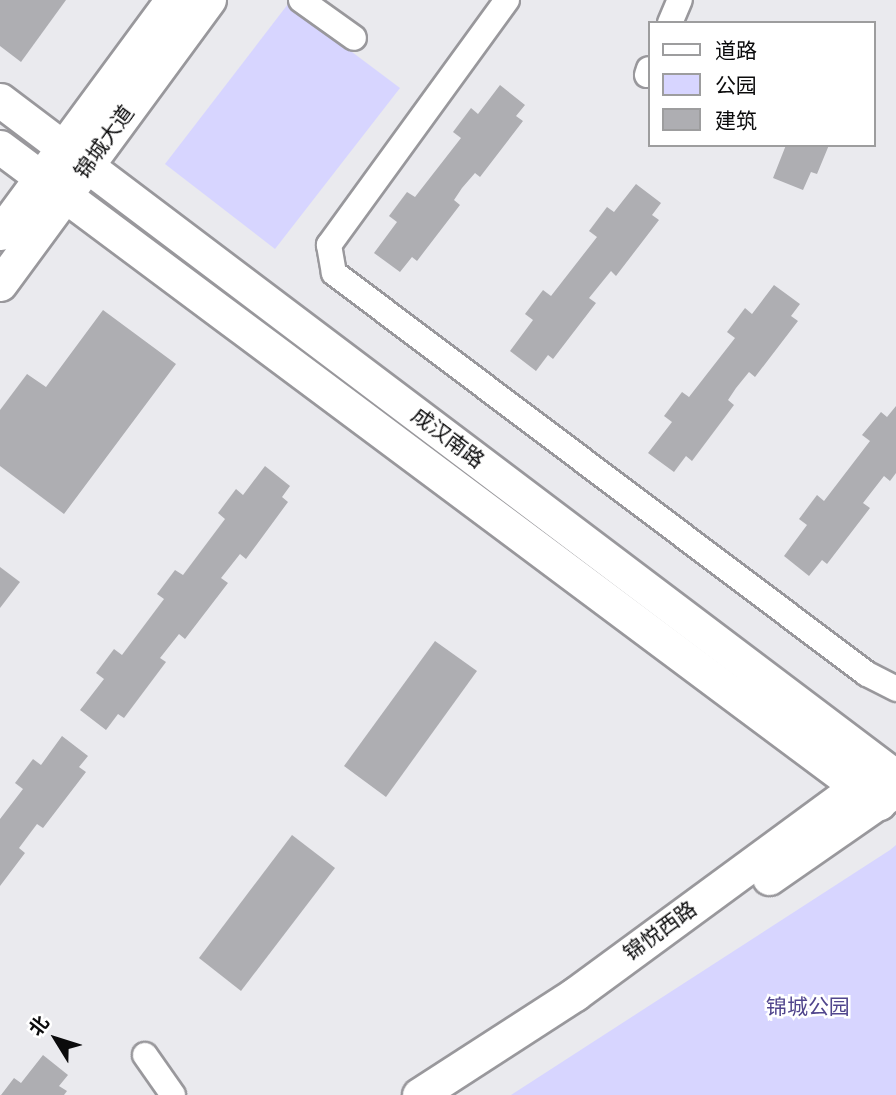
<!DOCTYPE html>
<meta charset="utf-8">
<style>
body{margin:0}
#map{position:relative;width:896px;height:1095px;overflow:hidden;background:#eaeaee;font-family:"DM Sans","Noto Sans SC",sans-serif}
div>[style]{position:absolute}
.green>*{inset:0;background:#d7d5ff}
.building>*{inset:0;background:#aeaeb2}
.roads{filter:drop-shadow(2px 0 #99989c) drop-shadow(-2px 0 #99989c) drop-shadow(0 2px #99989c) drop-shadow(0 -2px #99989c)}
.street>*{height:24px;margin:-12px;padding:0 12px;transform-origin:12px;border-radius:12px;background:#fff}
.secondary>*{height:33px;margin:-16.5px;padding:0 16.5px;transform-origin:16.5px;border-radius:16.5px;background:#fff}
span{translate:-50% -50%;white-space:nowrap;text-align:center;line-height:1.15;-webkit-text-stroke:5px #fff;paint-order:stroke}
.street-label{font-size:21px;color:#0b0b0c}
.park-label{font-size:21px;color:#51468d}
.legend{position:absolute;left:648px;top:21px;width:228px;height:126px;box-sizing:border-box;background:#fff;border:2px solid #9d9d9e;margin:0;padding:9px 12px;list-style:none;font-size:21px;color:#0b0b0c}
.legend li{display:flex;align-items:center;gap:14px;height:35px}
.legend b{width:35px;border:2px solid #9d9d9e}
.north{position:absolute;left:21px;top:1004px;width:70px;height:70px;-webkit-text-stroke:5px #fff;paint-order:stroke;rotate:308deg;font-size:19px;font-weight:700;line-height:28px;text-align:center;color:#0b0b0c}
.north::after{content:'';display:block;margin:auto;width:24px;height:32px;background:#0b0b0c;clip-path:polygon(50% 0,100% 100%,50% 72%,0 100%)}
</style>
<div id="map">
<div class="green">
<div style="clip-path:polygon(288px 4px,400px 88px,275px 249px,165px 164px)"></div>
<div style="clip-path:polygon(896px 845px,896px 1095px,511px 1095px,890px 850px)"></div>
</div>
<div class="building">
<div style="clip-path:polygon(0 0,66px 0,21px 62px,0 46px)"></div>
<div style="clip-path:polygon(500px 85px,525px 105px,516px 116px,523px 121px,480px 177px,475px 173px,462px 188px,454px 200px,460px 205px,417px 261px,412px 257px,400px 272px,374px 253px,397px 222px,389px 216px,407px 192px,415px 197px,461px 138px,453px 132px,471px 108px,478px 114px)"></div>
<div style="clip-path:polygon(786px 145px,829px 145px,817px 174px,811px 172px,803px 190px,773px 178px)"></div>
<div style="clip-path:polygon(636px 184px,661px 203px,652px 215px,659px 220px,616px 276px,611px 271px,598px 287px,589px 298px,596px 303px,553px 359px,548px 355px,536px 371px,510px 351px,533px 320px,525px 314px,543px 290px,551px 296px,597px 237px,589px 231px,607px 207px,614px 212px)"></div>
<div style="clip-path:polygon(774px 285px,800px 304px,791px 316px,798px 321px,755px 377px,749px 372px,736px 388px,728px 400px,734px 405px,692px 461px,686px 456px,674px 472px,648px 453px,672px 422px,664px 416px,682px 392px,689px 397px,735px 338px,727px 332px,745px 308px,752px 314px)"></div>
<div style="clip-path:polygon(103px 310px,176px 364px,64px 514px,0 466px,0 410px,27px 374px,46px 387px)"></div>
<div style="clip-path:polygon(896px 406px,896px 473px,890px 481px,884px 476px,863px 503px,870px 508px,827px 564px,822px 560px,809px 576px,784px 556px,807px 525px,799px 519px,817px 495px,824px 501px,870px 441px,862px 435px,881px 412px,887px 417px)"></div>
<div style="clip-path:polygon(265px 466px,290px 486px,282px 497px,288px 502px,246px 559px,240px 554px,229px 568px,221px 578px,228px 583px,185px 639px,179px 634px,160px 658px,166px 662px,124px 718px,118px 714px,106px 730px,80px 710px,104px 679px,96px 673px,114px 649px,122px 655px,164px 599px,157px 594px,175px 570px,183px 575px,225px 519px,218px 513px,236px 489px,243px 495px)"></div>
<div style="clip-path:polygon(0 567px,20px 582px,0 608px)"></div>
<div style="clip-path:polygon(435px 641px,477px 671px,386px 797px,344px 766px)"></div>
<div style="clip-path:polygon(62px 736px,88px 756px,79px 767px,86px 772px,43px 828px,37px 824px,19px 848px,25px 853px,0 886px,0 819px,23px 789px,15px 783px,33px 759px,41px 765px)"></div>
<div style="clip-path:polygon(292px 835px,335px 868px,241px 991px,199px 958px)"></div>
<div style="clip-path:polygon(43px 1055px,68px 1075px,59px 1086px,67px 1091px,64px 1095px,1px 1095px,14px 1078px,21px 1083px)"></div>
</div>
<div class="roads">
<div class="street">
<div style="left:301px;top:0;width:65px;rotate:35.6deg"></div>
<div style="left:507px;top:0;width:303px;rotate:126deg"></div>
<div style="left:329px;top:245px;width:28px;rotate:80deg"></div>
<div style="left:334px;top:273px;width:667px;rotate:36.96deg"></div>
<div style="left:867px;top:674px;width:33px;rotate:27deg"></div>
<div style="left:670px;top:23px;width:25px;rotate:-67deg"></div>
<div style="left:647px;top:75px;width:6px;rotate:-72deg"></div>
<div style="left:145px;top:1055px;width:49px;rotate:55deg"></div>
</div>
<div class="secondary">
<div style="left:0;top:100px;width:1123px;rotate:37.07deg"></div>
<div style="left:0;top:147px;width:1097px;rotate:36.73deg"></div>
<div style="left:0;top:233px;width:290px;rotate:-53.6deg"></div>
<div style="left:0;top:284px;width:353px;rotate:-53.7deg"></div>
<div style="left:769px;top:878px;width:152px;rotate:-34.8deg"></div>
<div style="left:419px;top:1095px;width:186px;rotate:-32.9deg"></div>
<div style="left:575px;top:994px;width:371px;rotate:-36.3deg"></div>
</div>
</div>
<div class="street-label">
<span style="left:104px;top:142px;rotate:-54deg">锦城大道</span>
<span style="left:448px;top:438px;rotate:37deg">成汉南路</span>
<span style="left:660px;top:931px;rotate:-36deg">锦悦西路</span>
</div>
<div class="park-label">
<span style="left:808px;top:1007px">锦城公园</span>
</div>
<ul class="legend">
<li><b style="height:9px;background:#fff"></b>道路</li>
<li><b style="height:19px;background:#d7d5ff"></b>公园</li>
<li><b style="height:19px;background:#aeaeb2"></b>建筑</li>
</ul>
<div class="north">北</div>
</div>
